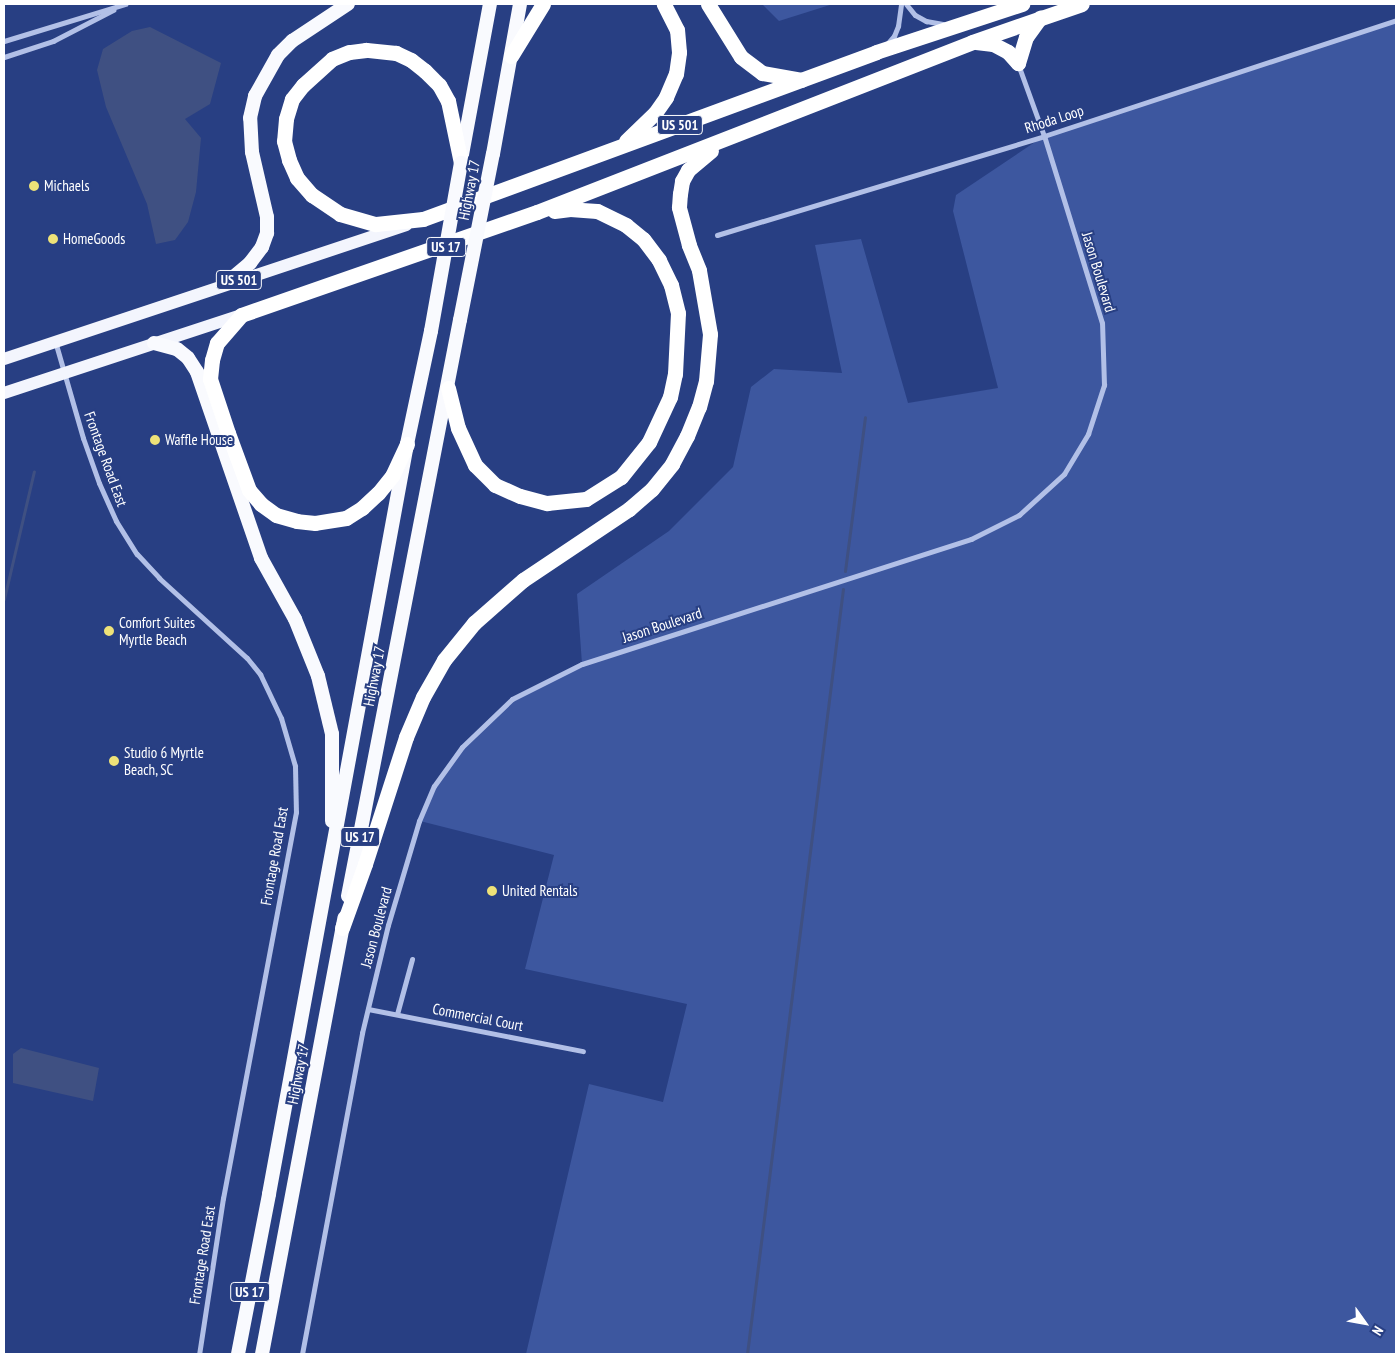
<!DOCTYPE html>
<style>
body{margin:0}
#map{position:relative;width:1400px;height:1358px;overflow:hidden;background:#283f83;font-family:"PT Sans Narrow",sans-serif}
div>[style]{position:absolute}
.green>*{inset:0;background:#3d579f}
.water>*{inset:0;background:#3f5082}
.stream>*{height:3px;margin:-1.5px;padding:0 1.5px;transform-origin:1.5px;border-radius:1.5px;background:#3f5082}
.minor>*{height:5px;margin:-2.5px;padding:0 2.5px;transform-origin:2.5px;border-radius:2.5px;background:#b2c0e7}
.primary>*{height:12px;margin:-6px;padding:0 6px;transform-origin:6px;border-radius:6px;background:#f3f5fd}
.trunk>*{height:14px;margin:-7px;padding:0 7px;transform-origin:7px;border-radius:7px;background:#f9fafe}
.motorway>*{height:15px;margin:-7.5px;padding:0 7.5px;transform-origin:7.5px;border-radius:7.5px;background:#fff}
.trunk-bridge>*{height:14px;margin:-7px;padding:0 7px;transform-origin:7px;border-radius:7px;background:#f9fafe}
.dots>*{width:14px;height:14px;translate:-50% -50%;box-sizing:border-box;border:2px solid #283f83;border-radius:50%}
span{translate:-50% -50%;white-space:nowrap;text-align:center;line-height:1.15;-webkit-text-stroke:4px #283f83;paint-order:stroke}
.shield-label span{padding:1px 4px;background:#283f83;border:1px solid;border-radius:4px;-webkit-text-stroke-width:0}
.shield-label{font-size:14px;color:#fff;font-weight:700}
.street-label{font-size:15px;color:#fff}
.poi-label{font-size:15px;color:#fff}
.left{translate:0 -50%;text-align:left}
.frame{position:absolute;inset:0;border:5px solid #fff;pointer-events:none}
.north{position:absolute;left:1340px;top:1298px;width:50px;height:50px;-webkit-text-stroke:4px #283f83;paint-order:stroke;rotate:122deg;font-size:14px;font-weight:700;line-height:20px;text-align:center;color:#fff}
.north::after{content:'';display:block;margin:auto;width:18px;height:22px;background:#fff;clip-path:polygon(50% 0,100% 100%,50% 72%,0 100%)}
</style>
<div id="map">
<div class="green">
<div style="clip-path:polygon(762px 4px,833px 4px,779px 21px)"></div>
<div style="clip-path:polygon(1396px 20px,1396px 1354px,526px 1354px,589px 1084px,663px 1102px,687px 1004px,525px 969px,554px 855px,420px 821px,434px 786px,462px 747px,512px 699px,582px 664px,577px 594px,669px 531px,733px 467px,751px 387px,774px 369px,842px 373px,815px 245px,861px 239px,908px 403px,998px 388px,953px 211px,956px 195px,1044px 136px)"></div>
</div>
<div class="water">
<div style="clip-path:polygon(150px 27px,221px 63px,210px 104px,185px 119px,201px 138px,196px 192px,188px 222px,175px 240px,156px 244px,147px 204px,106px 107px,97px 70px,103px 49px,132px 31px)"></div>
<div style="clip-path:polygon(21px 1048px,99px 1068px,93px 1101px,13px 1083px,13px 1054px)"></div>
</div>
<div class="stream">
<div style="left:845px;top:571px;width:155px;rotate:-82.6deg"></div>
<div style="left:4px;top:599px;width:131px;rotate:-76.8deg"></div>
<div style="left:747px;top:1354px;width:771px;rotate:-82.85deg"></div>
</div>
<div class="minor">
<div style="left:906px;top:4px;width:14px;rotate:51deg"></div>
<div style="left:915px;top:15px;width:13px;rotate:29deg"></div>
<div style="left:926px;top:21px;width:17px;rotate:10deg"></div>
<div style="left:4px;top:41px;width:127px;rotate:-17deg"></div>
<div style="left:887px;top:44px;width:11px;rotate:-49deg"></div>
<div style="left:894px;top:36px;width:11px;rotate:-68deg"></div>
<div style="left:898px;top:26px;width:22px;rotate:-82deg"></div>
<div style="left:4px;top:57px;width:52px;rotate:-18.1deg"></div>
<div style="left:53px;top:41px;width:68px;rotate:-27.3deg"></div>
<div style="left:717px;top:235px;width:342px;rotate:-16.8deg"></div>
<div style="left:1044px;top:136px;width:371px;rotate:-18.2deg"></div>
<div style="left:55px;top:341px;width:101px;rotate:73.9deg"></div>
<div style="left:83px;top:438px;width:48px;rotate:70.4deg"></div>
<div style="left:99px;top:483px;width:42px;rotate:65.9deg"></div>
<div style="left:116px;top:521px;width:39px;rotate:58deg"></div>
<div style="left:137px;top:554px;width:33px;rotate:47deg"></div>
<div style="left:159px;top:578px;width:119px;rotate:42.3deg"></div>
<div style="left:247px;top:658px;width:21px;rotate:51deg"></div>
<div style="left:260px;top:674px;width:49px;rotate:64.5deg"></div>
<div style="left:281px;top:718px;width:50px;rotate:73.7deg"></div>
<div style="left:295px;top:766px;width:46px;rotate:88.8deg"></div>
<div style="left:296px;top:812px;width:393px;rotate:100.7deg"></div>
<div style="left:223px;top:1198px;width:158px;rotate:98.7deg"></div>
<div style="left:368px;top:1009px;width:219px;rotate:11.1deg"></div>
<div style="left:397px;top:1014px;width:57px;rotate:-74.7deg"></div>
<div style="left:302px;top:1354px;width:327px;rotate:-79.4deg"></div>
<div style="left:362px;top:1033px;width:111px;rotate:-76.5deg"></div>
<div style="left:388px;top:925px;width:109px;rotate:-73.4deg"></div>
<div style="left:419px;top:821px;width:38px;rotate:-67deg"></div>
<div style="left:434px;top:786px;width:48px;rotate:-54.3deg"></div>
<div style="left:462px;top:747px;width:69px;rotate:-43.8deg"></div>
<div style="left:512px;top:699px;width:78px;rotate:-26.6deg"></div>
<div style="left:582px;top:664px;width:409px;rotate:-17.8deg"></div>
<div style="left:971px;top:539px;width:54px;rotate:-26.6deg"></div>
<div style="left:1019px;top:515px;width:61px;rotate:-42.3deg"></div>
<div style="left:1064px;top:474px;width:47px;rotate:-59deg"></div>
<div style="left:1088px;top:434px;width:52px;rotate:-71.9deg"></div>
<div style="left:1104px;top:385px;width:62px;rotate:-91.8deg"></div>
<div style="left:1102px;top:323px;width:196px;rotate:-107.2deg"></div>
<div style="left:1044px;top:136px;width:77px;rotate:-109.9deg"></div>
</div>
<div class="primary">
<div style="left:4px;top:359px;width:424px;rotate:-18.4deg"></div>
<div style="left:4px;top:393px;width:250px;rotate:-18.2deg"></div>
</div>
<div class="trunk">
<div style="left:493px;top:154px;width:152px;rotate:-79.8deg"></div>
<div style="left:461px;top:160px;width:159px;rotate:-79.5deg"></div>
<div style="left:225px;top:284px;width:33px;rotate:-40deg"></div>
<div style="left:250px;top:263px;width:20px;rotate:-53deg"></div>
<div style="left:262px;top:247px;width:15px;rotate:-70deg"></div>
<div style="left:267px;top:233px;width:16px;rotate:-90deg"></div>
<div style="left:267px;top:217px;width:67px;rotate:-103deg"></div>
<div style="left:252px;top:152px;width:34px;rotate:-93deg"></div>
<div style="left:250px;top:118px;width:23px;rotate:-77deg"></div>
<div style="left:255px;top:96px;width:47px;rotate:-60.7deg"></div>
<div style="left:278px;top:55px;width:20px;rotate:-45deg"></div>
<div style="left:292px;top:41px;width:67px;rotate:-33.5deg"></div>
<div style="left:154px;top:343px;width:24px;rotate:15deg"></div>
<div style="left:177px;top:349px;width:14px;rotate:39deg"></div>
<div style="left:188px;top:358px;width:17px;rotate:57deg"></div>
<div style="left:197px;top:372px;width:197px;rotate:71deg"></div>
<div style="left:261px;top:558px;width:70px;rotate:60.9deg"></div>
<div style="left:295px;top:619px;width:61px;rotate:68deg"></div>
<div style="left:318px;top:676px;width:60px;rotate:76.4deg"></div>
<div style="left:332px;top:734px;width:87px;rotate:90deg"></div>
<div style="left:348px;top:896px;width:587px;rotate:-79deg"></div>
<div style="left:238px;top:1354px;width:163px;rotate:-79deg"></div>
<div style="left:269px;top:1194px;width:763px;rotate:-79.57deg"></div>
<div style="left:407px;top:444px;width:116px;rotate:-78deg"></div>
<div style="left:262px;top:1354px;width:444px;rotate:-79.3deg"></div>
</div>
<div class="motorway">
<div style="left:708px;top:4px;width:62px;rotate:58.1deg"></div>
<div style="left:741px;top:57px;width:26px;rotate:37deg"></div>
<div style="left:762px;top:73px;width:40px;rotate:10deg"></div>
<div style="left:976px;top:42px;width:17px;rotate:7deg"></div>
<div style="left:993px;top:44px;width:17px;rotate:28deg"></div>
<div style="left:1008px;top:52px;width:15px;rotate:48deg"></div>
<div style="left:511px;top:56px;width:61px;rotate:-58.4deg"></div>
<div style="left:1018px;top:63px;width:27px;rotate:-73deg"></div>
<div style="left:1026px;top:37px;width:24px;rotate:-54deg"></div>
<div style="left:626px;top:141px;width:40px;rotate:-44deg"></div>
<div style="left:655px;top:113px;width:19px;rotate:-55deg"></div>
<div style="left:666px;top:97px;width:25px;rotate:-67deg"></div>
<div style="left:676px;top:74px;width:22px;rotate:-82deg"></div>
<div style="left:679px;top:52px;width:22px;rotate:-95deg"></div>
<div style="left:677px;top:30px;width:29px;rotate:-117deg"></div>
<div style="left:461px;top:163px;width:63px;rotate:-101.8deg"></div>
<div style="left:448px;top:101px;width:18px;rotate:-119deg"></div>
<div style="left:439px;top:85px;width:20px;rotate:-135deg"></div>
<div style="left:425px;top:71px;width:18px;rotate:-142deg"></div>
<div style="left:411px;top:60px;width:17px;rotate:-155deg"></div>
<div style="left:396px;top:53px;width:30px;rotate:-174deg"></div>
<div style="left:366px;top:50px;width:17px;rotate:173deg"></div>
<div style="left:349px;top:52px;width:18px;rotate:158deg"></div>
<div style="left:332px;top:59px;width:39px;rotate:138deg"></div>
<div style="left:303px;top:85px;width:18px;rotate:128deg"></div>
<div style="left:292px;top:99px;width:21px;rotate:107deg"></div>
<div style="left:286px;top:119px;width:22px;rotate:95deg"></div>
<div style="left:284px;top:141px;width:20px;rotate:75deg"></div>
<div style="left:289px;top:160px;width:20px;rotate:66deg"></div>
<div style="left:297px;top:178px;width:23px;rotate:49deg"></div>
<div style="left:312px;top:195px;width:34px;rotate:34deg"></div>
<div style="left:340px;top:214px;width:37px;rotate:16deg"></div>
<div style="left:376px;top:224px;width:47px;rotate:-6.1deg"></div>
<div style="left:423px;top:219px;width:483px;rotate:-20.2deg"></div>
<div style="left:876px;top:52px;width:154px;rotate:-18.2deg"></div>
<div style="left:448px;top:388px;width:41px;rotate:76deg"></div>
<div style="left:458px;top:428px;width:41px;rotate:65.3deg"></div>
<div style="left:475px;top:465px;width:28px;rotate:45deg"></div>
<div style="left:495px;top:485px;width:27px;rotate:24deg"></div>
<div style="left:520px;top:496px;width:28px;rotate:15deg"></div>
<div style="left:547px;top:503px;width:39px;rotate:-6deg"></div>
<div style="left:586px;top:499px;width:41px;rotate:-32.2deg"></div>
<div style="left:621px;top:477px;width:45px;rotate:-51.3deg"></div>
<div style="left:649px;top:442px;width:50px;rotate:-65deg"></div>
<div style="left:670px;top:397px;width:24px;rotate:-78deg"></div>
<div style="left:675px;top:374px;width:61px;rotate:-87.2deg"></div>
<div style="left:678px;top:313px;width:29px;rotate:-104deg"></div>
<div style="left:671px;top:285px;width:28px;rotate:-116deg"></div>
<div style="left:659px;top:260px;width:26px;rotate:-127deg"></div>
<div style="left:643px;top:239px;width:22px;rotate:-141deg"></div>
<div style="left:626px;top:225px;width:32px;rotate:-154deg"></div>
<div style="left:597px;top:211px;width:27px;rotate:-176deg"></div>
<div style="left:570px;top:209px;width:16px;rotate:173deg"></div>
<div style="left:407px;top:444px;width:35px;rotate:115deg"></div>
<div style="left:392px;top:476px;width:22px;rotate:129deg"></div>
<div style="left:378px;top:493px;width:22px;rotate:137deg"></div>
<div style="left:362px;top:508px;width:19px;rotate:148deg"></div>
<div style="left:346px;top:518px;width:31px;rotate:171deg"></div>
<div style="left:315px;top:523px;width:18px;rotate:-174deg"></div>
<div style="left:297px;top:521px;width:22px;rotate:-164deg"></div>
<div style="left:276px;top:515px;width:19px;rotate:-144deg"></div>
<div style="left:261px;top:504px;width:18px;rotate:-131deg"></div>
<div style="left:249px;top:490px;width:61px;rotate:-110.2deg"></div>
<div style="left:228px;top:433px;width:57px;rotate:-108.4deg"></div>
<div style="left:210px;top:379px;width:19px;rotate:-84deg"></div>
<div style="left:212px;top:360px;width:18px;rotate:-74deg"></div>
<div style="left:217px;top:343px;width:37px;rotate:-49deg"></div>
<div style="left:241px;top:315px;width:313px;rotate:-19.2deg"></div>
<div style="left:537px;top:212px;width:467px;rotate:-21.3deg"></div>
<div style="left:972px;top:42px;width:116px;rotate:-19.1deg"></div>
<div style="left:342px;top:928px;width:68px;rotate:-70.2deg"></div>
<div style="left:365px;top:864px;width:133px;rotate:-72.1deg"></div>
<div style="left:406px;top:737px;width:43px;rotate:-67deg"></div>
<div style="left:423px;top:697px;width:43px;rotate:-60.4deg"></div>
<div style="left:444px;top:660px;width:48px;rotate:-51deg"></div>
<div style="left:474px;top:623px;width:65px;rotate:-41.3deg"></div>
<div style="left:523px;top:580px;width:128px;rotate:-33.8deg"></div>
<div style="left:629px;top:509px;width:30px;rotate:-41deg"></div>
<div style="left:652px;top:489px;width:32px;rotate:-51deg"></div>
<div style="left:672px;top:464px;width:32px;rotate:-62deg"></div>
<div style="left:687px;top:436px;width:31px;rotate:-68deg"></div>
<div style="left:699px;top:407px;width:27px;rotate:-75deg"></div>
<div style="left:706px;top:381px;width:47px;rotate:-85.1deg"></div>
<div style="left:710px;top:334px;width:65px;rotate:-99.8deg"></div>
<div style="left:699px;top:270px;width:27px;rotate:-112deg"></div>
<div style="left:689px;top:245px;width:39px;rotate:-105deg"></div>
<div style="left:679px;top:207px;width:13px;rotate:-86deg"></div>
<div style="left:680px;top:194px;width:13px;rotate:-81deg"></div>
<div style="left:682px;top:181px;width:13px;rotate:-61deg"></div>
<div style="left:688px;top:170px;width:30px;rotate:-40deg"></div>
</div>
<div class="trunk-bridge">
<div style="left:460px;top:320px;width:169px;rotate:-78.8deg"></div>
<div style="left:431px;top:331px;width:171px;rotate:-79.9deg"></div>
</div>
<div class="dots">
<div style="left:34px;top:186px;background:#eee278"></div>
<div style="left:53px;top:239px;background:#eee278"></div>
<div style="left:155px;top:440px;background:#eee278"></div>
<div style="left:109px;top:631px;background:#eee278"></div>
<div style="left:114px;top:761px;background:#eee278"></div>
<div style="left:492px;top:891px;background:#eee278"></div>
</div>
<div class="shield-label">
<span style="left:680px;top:125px">US 501</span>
<span style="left:446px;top:247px">US 17</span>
<span style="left:239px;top:280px">US 501</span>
<span style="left:360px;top:837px">US 17</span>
<span style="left:250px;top:1292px">US 17</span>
</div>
<div class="street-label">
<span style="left:1054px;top:119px;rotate:-18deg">Rhoda Loop</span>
<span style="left:469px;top:190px;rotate:-79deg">Highway 17</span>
<span style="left:1099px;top:272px;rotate:73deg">Jason Boulevard</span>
<span style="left:106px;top:459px;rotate:70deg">Frontage Road East</span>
<span style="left:662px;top:625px;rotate:-18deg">Jason Boulevard</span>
<span style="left:374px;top:676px;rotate:-79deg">Highway 17</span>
<span style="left:274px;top:856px;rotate:-80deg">Frontage Road East</span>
<span style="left:376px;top:927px;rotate:-75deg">Jason Boulevard</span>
<span style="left:478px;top:1017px;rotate:11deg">Commercial Court</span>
<span style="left:298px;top:1074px;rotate:-79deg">Highway 17</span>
<span style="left:202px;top:1255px;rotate:-81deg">Frontage Road East</span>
</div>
<div class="poi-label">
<span class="left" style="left:44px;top:186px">Michaels</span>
<span class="left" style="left:63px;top:239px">HomeGoods</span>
<span class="left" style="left:165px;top:440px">Waffle House</span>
<span class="left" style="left:119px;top:631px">Comfort Suites<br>Myrtle Beach</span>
<span class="left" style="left:124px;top:761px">Studio 6 Myrtle<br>Beach, SC</span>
<span class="left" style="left:502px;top:891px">United Rentals</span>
</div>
<div class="frame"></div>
<div class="north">N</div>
</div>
